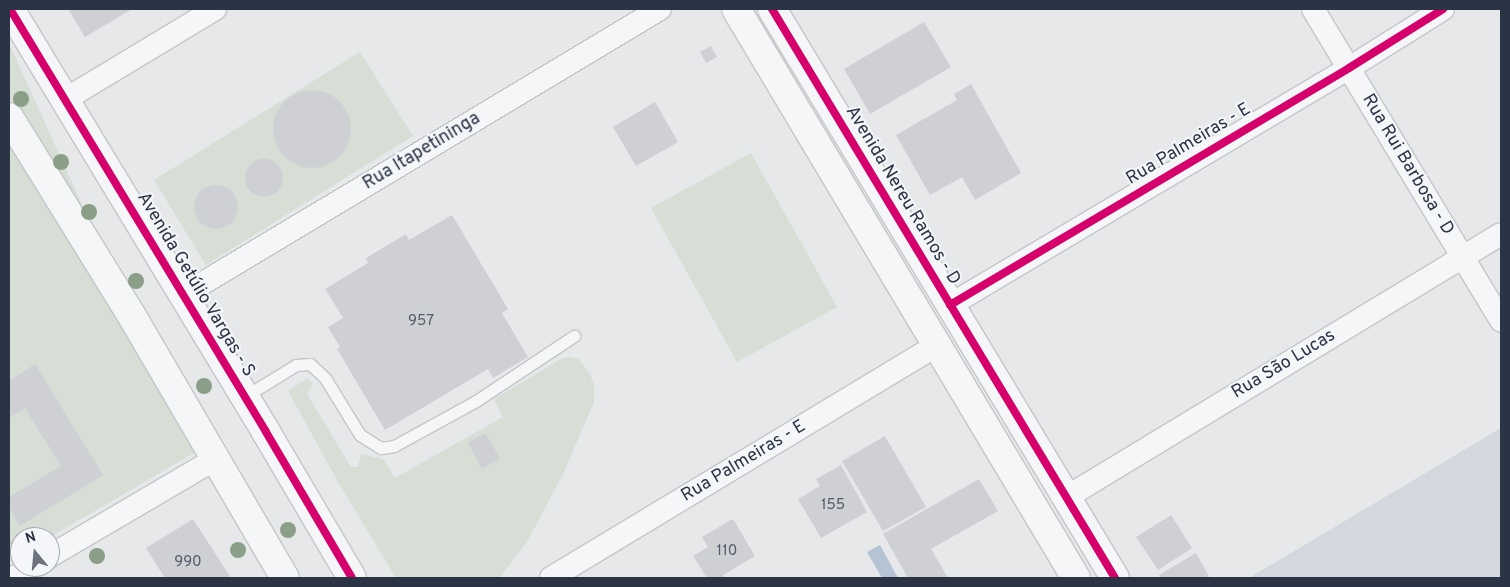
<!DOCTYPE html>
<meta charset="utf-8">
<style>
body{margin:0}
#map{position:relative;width:1510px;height:587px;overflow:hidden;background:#e6e8ea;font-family:Overpass,sans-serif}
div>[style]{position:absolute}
.built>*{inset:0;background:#d4d7dd}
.green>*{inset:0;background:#d6ded6}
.water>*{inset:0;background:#b4c4d5}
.building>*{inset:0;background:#ced0d3}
.round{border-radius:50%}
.path>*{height:3px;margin-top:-1.5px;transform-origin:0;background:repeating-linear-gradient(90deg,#c5c6ca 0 4px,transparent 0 8px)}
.roads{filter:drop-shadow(1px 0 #c4c6c8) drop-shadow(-1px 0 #c4c6c8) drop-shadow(0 1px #c4c6c8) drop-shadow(0 -1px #c4c6c8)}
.service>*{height:11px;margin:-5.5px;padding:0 5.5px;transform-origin:5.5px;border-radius:5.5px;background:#f5f6f7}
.minor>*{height:22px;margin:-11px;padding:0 11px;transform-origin:11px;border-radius:11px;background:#f5f6f7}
.tertiary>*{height:28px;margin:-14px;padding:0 14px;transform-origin:14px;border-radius:14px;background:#f5f6f7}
.cycleway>*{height:8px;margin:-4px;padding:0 4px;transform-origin:4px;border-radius:4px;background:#d6006c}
.trees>*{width:16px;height:16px;margin:-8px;border-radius:50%;background:#8a9e88}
span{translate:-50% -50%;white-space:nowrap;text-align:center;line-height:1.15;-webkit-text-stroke:4px #f4f6f9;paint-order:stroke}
.number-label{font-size:15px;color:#545c69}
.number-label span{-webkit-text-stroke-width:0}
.street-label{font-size:18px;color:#2b3445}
.frame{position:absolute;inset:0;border:10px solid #2b3445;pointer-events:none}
.north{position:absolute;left:10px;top:527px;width:50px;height:50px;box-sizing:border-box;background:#f4f6f9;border:1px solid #a4a8b1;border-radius:50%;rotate:343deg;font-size:14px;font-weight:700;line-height:20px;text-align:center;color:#2b3445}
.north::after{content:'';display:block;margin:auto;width:18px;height:22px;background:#6c737f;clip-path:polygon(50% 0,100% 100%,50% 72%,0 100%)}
</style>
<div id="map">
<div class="built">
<div style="clip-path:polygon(1501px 428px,1501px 578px,1249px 578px)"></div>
</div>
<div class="green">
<div style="clip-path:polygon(9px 43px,194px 453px,50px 537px,20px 537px,20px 555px,9px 562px)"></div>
<div style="clip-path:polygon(360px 52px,413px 136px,206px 265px,154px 180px)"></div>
<div style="clip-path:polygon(751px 153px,837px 307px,737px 362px,651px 208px)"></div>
<div style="clip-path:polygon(569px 357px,579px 359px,590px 374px,594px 385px,594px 402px,563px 474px,527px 542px,499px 578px,396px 578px,338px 482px,288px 391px,308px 378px,313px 384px,307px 394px,351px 467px,358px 467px,361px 454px,383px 459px,395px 478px,503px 417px,494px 399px,561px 359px)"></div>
</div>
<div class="water">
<div style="clip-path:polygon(880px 545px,898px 578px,882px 578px,867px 552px)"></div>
</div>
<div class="building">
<div style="clip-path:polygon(68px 9px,132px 9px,85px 37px)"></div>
<div style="clip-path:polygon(924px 22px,951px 67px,870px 114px,844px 69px)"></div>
<div style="clip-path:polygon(711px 46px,717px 57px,706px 63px,700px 52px)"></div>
<div style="clip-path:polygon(971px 84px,1021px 173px,975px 200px,962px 177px,930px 195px,896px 135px,957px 100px,954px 94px)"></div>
<div class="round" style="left:273px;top:90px;width:78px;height:78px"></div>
<div style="clip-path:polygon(655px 102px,678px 142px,636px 166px,613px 127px)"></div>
<div class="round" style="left:245px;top:159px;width:38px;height:38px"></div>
<div class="round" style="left:194px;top:185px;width:44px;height:44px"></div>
<div style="clip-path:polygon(452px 215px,508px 309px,502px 313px,528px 357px,493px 378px,488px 369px,385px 430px,337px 349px,340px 347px,328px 327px,343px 318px,325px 289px,368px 263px,366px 258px,406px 234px,409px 240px)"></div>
<div style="clip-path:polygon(35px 364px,103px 475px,20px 526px,9px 507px,9px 497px,61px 466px,25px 408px,9px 418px,9px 381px)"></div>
<div style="clip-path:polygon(485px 433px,500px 458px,482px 469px,468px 443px)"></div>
<div style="clip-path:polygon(885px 436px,926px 507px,883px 531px,842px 461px)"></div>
<div style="clip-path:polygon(841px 465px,867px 512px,821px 538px,798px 499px,820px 486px,816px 479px)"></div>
<div style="clip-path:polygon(979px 479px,998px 511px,931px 549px,948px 578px,908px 578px,883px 534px)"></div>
<div style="clip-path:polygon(1171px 515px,1192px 548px,1158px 570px,1136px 537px)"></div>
<div style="clip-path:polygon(193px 519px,231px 578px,165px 578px,146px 548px)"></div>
<div style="clip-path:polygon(733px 519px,755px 556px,723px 575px,725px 578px,707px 578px,693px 556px,708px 547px,702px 537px)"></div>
<div style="clip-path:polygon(1196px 553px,1210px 578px,1161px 578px,1159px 575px)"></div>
</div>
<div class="path">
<div style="left:9px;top:540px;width:15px;rotate:62deg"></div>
</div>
<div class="roads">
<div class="service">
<div style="left:244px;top:397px;width:61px;rotate:-31.6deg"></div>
<div style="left:296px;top:365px;width:14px;rotate:-4deg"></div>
<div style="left:310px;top:364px;width:21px;rotate:43deg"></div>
<div style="left:325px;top:378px;width:67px;rotate:58.4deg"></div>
<div style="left:360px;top:435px;width:25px;rotate:32deg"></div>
<div style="left:381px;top:448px;width:13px;rotate:-9deg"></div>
<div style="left:394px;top:446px;width:94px;rotate:-28.8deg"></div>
<div style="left:476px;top:401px;width:118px;rotate:-33.6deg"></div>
</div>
<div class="minor">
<div style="left:1313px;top:9px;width:364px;rotate:58.9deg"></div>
<div style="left:66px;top:99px;width:174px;rotate:-31.1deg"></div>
<div style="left:183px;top:295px;width:556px;rotate:-30.95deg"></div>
<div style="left:950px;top:305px;width:464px;rotate:-30.7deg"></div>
<div style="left:1349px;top:68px;width:111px;rotate:-32.1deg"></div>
<div style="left:1067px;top:497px;width:507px;rotate:-31.22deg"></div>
<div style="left:50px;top:556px;width:194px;rotate:-30.4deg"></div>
<div style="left:13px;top:578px;width:22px;rotate:-30deg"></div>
<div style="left:551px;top:578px;width:451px;rotate:-31.1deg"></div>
</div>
<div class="tertiary">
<div style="left:10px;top:9px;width:494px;rotate:58.8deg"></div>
<div style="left:266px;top:432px;width:169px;rotate:59.5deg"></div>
<div style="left:736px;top:9px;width:663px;rotate:59.14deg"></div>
<div style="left:772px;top:9px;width:664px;rotate:58.92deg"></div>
<div style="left:9px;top:117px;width:242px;rotate:58.3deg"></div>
<div style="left:136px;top:323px;width:295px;rotate:59.7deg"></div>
</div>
</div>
<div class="cycleway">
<div style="left:10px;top:9px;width:494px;rotate:58.8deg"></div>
<div style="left:266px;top:432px;width:169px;rotate:59.5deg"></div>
<div style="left:772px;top:9px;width:664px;rotate:58.92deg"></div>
<div style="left:950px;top:305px;width:464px;rotate:-30.7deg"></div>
<div style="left:1349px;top:68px;width:111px;rotate:-32.1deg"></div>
</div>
<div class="trees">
<div style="left:21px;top:99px"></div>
<div style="left:61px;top:162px"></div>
<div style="left:89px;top:212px"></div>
<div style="left:136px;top:281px"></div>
<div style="left:204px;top:386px"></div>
<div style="left:288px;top:530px"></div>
<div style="left:238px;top:550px"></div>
<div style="left:97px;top:556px"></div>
</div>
<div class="number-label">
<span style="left:421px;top:322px">957</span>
<span style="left:833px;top:506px">155</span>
<span style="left:727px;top:552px">110</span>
<span style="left:188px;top:563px">990</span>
</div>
<div class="street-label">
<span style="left:1189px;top:145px;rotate:-31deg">Rua Palmeiras - E</span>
<span style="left:422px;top:152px;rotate:-31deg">Rua Itapetininga</span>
<span style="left:1407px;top:165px;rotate:59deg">Rua Rui Barbosa - D</span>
<span style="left:902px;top:196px;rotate:59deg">Avenida Nereu Ramos - D</span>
<span style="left:195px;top:285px;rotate:59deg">Avenida Getúlio Vargas - S</span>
<span style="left:1284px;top:365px;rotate:-31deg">Rua São Lucas</span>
<span style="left:744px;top:462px;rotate:-31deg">Rua Palmeiras - E</span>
</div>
<div class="frame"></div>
<div class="north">N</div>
</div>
